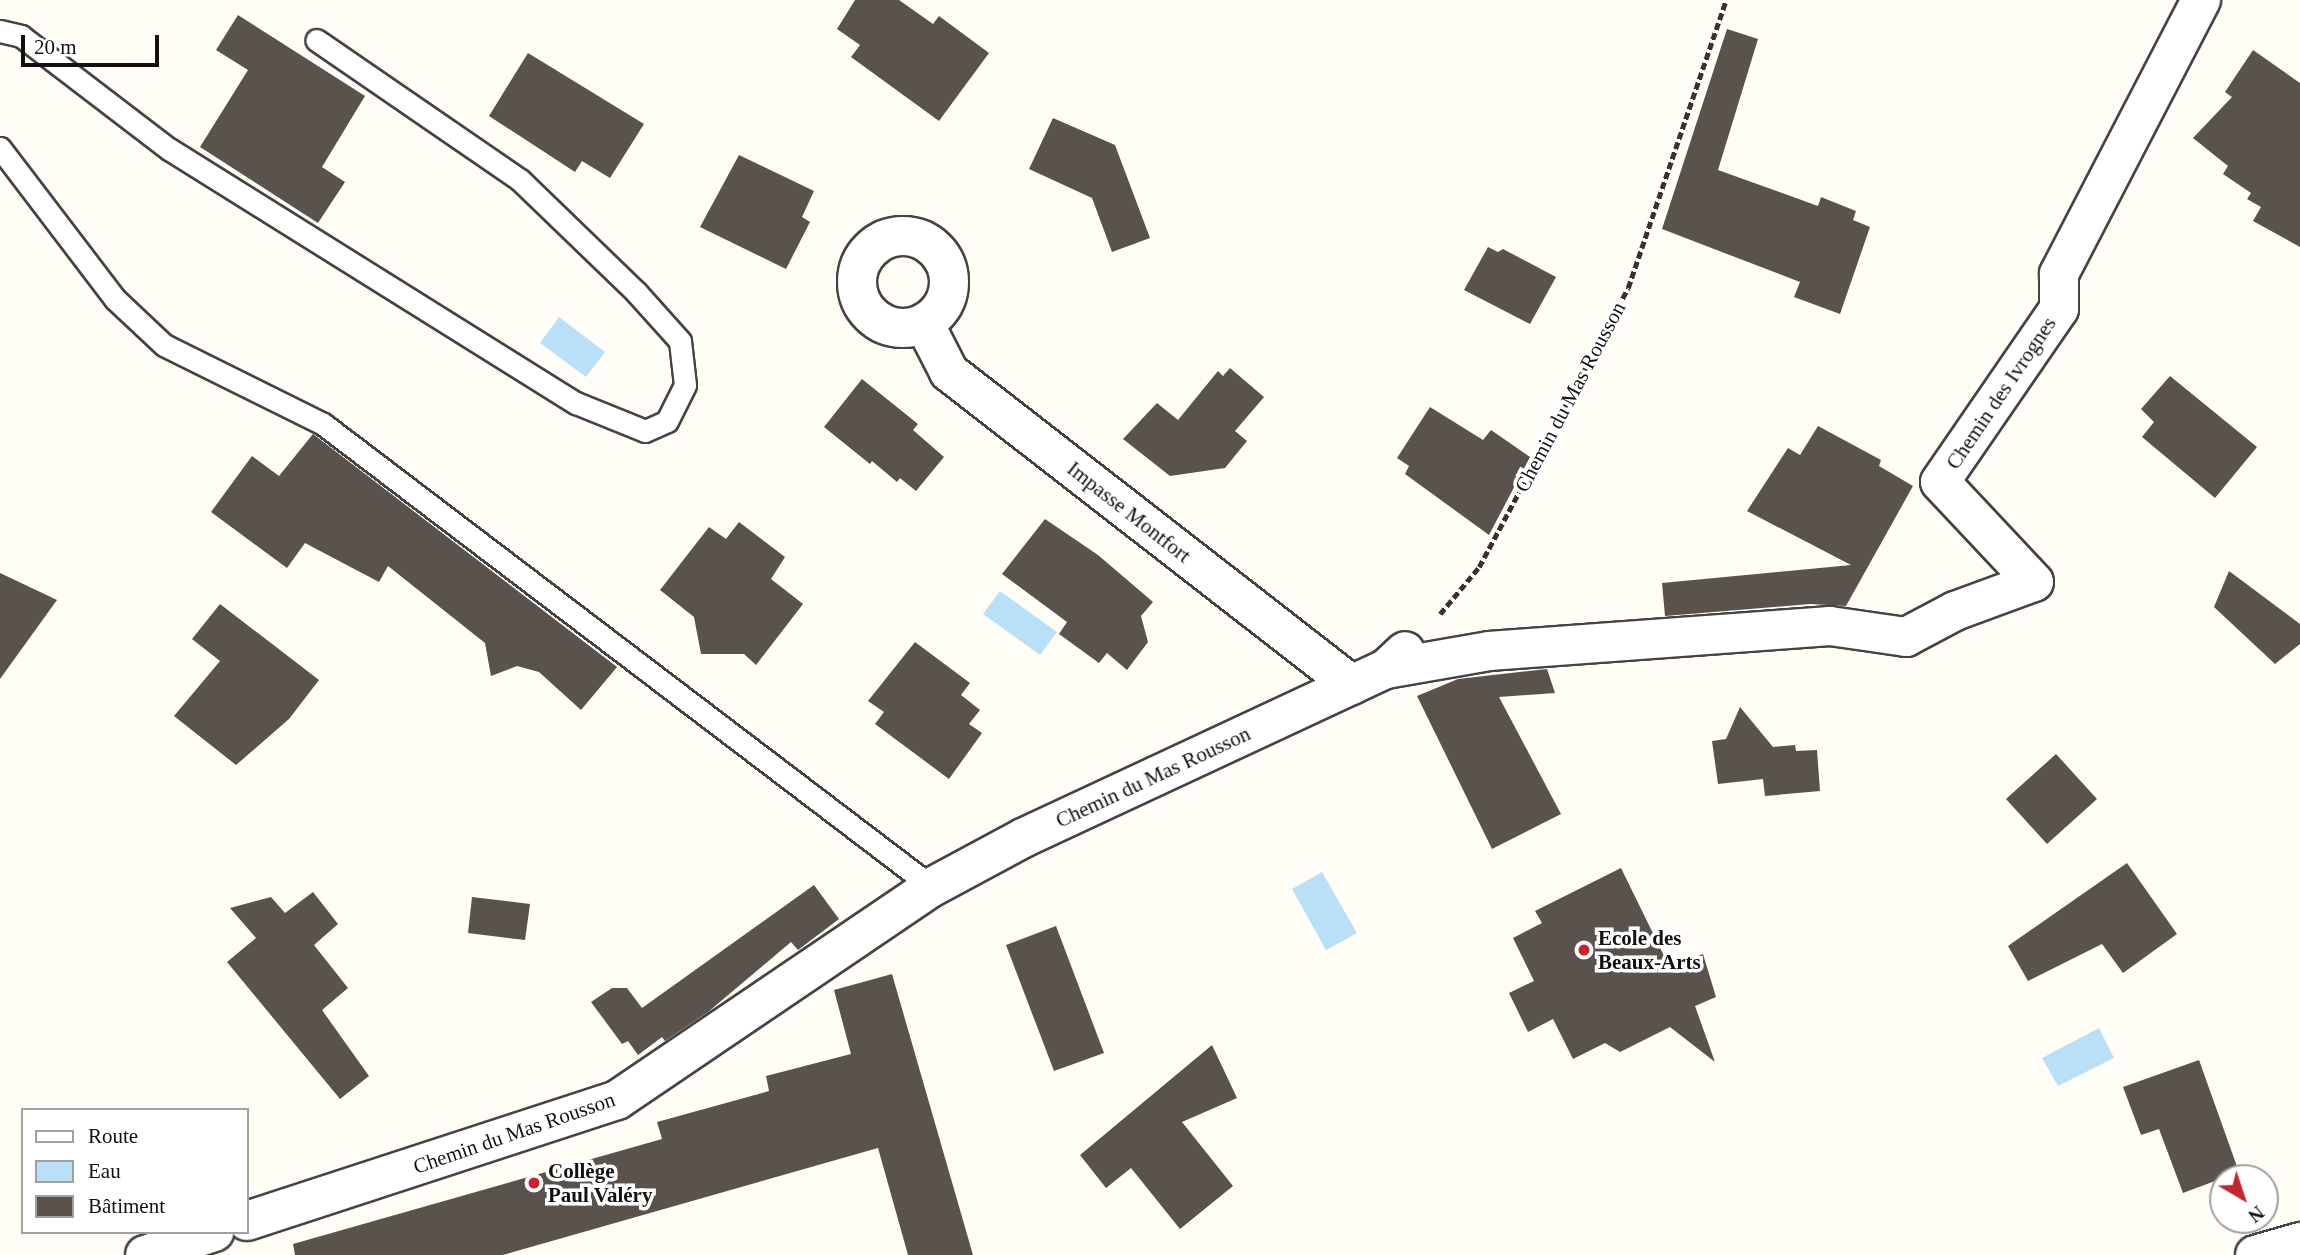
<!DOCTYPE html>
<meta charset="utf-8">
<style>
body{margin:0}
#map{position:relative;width:2300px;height:1255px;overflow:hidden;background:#fffdf5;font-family:Georgia,serif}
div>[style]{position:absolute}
.water>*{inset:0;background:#b9e0f7}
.building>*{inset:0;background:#5a524d}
.path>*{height:4.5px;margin-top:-2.25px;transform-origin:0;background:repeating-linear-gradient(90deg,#333 0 7px,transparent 0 10.5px)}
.roads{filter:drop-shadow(2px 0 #444) drop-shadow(-2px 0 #444) drop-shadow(0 2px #444) drop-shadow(0 -2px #444)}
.lane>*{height:21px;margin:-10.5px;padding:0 10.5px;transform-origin:10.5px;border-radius:10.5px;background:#fff}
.street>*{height:38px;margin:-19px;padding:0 19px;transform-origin:19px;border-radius:19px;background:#fff}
.street>.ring{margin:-19px;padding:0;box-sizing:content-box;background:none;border:38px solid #fff;border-radius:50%}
.dots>*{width:19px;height:19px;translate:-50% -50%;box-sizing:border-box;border:4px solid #fff;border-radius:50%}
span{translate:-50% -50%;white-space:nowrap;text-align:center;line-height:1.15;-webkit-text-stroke:7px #fff;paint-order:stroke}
.street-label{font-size:21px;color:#111}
.poi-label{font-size:21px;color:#111;font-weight:700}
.left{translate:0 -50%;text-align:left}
.legend{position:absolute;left:21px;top:1108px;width:228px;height:126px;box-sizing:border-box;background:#fff;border:2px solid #a0a0a0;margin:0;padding:9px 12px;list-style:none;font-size:21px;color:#111}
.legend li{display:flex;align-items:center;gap:14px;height:35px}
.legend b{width:35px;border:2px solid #a0a0a0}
.north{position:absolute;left:2209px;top:1164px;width:70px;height:70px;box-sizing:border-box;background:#fff;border:2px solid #a0a0a0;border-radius:50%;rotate:141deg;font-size:19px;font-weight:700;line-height:28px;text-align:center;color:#111}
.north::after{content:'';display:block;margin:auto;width:24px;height:32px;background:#c4262e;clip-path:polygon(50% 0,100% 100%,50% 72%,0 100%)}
.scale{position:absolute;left:21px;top:35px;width:138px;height:32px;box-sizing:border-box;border:4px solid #111;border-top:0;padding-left:9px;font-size:21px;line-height:24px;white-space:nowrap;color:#111;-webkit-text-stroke:5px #fff;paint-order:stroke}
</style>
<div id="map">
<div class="water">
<div style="clip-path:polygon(559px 317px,605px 352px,586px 377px,540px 343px)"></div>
<div style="clip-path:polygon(1000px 591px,1057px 632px,1040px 655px,983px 614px)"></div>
<div style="clip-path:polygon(1322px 872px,1357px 933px,1326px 950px,1292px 889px)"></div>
<div style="clip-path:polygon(2099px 1028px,2114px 1058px,2058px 1086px,2042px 1058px)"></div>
</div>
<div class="building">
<div style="clip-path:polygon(855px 0,899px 0,933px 24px,939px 16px,989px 53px,939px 121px,851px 57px,860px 45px,837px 29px)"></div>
<div style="clip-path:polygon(238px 15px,365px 96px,322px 167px,345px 182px,318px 223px,200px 147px,248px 70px,216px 50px)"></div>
<div style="clip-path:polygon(1727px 29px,1758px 39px,1718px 170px,1818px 206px,1821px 197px,1856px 211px,1853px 220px,1870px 227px,1840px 314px,1794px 297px,1800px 282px,1662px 229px)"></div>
<div style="clip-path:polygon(2253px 50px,2300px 83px,2300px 247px,2253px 221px,2261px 207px,2247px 199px,2251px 193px,2223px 174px,2228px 166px,2193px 138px,2232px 97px,2225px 92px)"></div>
<div style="clip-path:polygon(528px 53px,644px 124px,610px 178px,582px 161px,575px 172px,489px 116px)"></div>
<div style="clip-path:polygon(1053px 118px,1115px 145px,1150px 238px,1112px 252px,1092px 198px,1029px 169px)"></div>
<div style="clip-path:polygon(739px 155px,814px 191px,802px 217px,810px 222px,786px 269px,700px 227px)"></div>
<div style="clip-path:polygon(1488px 247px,1498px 252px,1503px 249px,1556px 277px,1530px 324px,1464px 290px)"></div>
<div style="clip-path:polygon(1230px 368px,1264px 397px,1235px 431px,1247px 441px,1225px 468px,1170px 476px,1123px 439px,1157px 403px,1178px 420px,1218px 371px,1223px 376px)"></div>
<div style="clip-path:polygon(2170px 376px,2257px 447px,2215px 498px,2142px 437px,2154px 422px,2141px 409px)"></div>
<div style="clip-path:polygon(862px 379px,918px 424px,913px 430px,944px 457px,916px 491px,900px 478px,897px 482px,872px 461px,870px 464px,824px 427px)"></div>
<div style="clip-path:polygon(1430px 407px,1483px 440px,1491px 430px,1530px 457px,1489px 535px,1405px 474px,1409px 466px,1397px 458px)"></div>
<div style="clip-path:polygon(1818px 426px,1881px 460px,1879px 466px,1913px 486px,1846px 606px,1810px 604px,1665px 616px,1662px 583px,1851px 565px,1747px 511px,1788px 448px,1800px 455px)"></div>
<div style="clip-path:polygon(313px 434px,617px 667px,581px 710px,539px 672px,517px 666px,491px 676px,485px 643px,388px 566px,379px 582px,305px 543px,287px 568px,211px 512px,252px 456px,279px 476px)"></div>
<div style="clip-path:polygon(1045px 519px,1098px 555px,1153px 602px,1141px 616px,1148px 642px,1127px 670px,1107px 653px,1099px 663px,1059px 634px,1067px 622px,1002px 574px)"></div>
<div style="clip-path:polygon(739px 522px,785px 557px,771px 579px,803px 604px,756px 665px,744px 654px,701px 654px,694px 617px,660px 590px,709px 527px,726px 539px)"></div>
<div style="clip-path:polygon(2229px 571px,2300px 624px,2300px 644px,2275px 664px,2214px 607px)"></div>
<div style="clip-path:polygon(0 573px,57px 600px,0 679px)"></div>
<div style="clip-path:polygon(220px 604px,319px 680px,289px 719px,236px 765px,174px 716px,220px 661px,192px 639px)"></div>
<div style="clip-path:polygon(915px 642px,970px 683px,961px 695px,980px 710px,969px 724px,982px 733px,949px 779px,875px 724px,884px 712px,868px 701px)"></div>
<div style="clip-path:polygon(1547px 669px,1555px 693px,1499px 697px,1561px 814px,1492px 849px,1417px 696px,1458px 679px)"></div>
<div style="clip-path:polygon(1740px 707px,1773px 747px,1795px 745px,1796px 751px,1817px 750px,1820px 791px,1765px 796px,1763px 779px,1718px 784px,1712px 741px,1726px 739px)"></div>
<div style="clip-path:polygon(2056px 754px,2097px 799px,2047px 844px,2006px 799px)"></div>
<div style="clip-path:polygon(2127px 863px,2177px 934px,2123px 973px,2102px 944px,2028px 981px,2008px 946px)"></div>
<div style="clip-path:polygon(1621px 868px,1669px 966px,1703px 954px,1716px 997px,1695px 1006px,1715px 1062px,1670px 1027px,1620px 1052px,1605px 1043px,1573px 1059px,1553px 1019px,1528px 1032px,1509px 993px,1534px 981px,1513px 938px,1542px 923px,1535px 911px)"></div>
<div style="clip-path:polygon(814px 885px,839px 919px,798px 950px,791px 942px,708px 1012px,665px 1041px,662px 1037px,638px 1055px,628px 1041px,622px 1044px,591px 1002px,612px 988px,627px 988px,642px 1008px)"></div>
<div style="clip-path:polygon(313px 892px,338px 924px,314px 945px,348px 988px,322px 1010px,369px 1076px,340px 1099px,227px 962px,256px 938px,230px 908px,271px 897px,285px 913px)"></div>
<div style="clip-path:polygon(472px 897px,530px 904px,525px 940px,468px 933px)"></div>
<div style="clip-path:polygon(1056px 926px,1104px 1053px,1054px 1071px,1006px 945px)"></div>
<div style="clip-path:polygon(892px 974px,973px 1255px,908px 1255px,878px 1148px,503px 1255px,295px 1255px,293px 1244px,662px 1139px,657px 1122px,769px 1091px,766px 1076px,851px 1054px,834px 990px)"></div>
<div style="clip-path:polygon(1212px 1045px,1237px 1098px,1182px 1122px,1233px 1186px,1180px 1229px,1131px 1168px,1106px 1188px,1080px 1155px)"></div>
<div style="clip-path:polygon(2199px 1060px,2239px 1172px,2183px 1193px,2159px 1129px,2141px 1135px,2123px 1087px)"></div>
</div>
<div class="path">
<div style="left:1440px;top:614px;width:61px;rotate:-50.3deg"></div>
<div style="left:1479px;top:567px;width:316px;rotate:-61.9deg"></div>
<div style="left:1628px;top:288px;width:304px;rotate:-71.2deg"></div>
</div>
<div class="roads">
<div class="lane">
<div style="left:0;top:31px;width:22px;rotate:13deg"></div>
<div style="left:21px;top:36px;width:186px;rotate:37.4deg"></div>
<div style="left:169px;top:149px;width:480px;rotate:32deg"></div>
<div style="left:576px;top:403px;width:74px;rotate:22.1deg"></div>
<div style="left:645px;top:431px;width:24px;rotate:-24deg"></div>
<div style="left:667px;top:421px;width:40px;rotate:-63.4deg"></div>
<div style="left:685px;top:385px;width:44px;rotate:-96.5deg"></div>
<div style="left:680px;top:341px;width:66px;rotate:-131.9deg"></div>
<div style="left:636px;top:292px;width:161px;rotate:-136deg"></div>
<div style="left:520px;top:180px;width:247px;rotate:-145.5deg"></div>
<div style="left:0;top:148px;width:190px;rotate:52.7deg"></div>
<div style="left:115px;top:299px;width:67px;rotate:43.2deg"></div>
<div style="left:164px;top:345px;width:178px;rotate:26.4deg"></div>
<div style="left:323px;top:424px;width:765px;rotate:37.24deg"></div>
</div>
<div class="street">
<div class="ring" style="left:857px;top:236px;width:54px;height:54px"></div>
<div style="left:925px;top:325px;width:53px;rotate:62.9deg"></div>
<div style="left:949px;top:372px;width:510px;rotate:37.84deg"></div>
<div style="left:1386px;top:669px;width:105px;rotate:-9.9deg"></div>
<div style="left:1489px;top:651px;width:342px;rotate:-4.2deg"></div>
<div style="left:1830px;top:626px;width:77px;rotate:8.2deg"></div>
<div style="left:1906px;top:637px;width:55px;rotate:-28deg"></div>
<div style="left:1955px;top:611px;width:84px;rotate:-20.2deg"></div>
<div style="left:2034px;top:582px;width:137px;rotate:-133.2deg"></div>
<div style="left:1940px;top:482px;width:210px;rotate:-55.5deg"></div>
<div style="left:2059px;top:309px;width:35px;rotate:-90deg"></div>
<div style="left:2059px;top:274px;width:309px;rotate:-62.6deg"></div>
<div style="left:247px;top:1221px;width:389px;rotate:-18.1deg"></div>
<div style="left:617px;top:1100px;width:380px;rotate:-34.1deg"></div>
<div style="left:932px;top:887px;width:103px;rotate:-28.3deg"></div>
<div style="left:1023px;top:838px;width:400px;rotate:-25deg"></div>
<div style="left:1386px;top:669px;width:26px;rotate:-43deg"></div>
<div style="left:145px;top:1255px;width:73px;rotate:-18.4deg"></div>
<div style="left:2255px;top:1255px;width:47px;rotate:-16.1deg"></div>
</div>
</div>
<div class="dots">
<div style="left:1584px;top:950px;background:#c4262e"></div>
<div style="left:534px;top:1183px;background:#c4262e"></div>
</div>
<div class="street-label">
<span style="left:2001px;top:393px;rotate:-56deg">Chemin des Ivrognes</span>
<span style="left:1570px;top:397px;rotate:-62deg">Chemin du Mas Rousson</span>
<span style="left:1129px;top:512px;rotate:38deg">Impasse Montfort</span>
<span style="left:1153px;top:777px;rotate:-25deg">Chemin du Mas Rousson</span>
<span style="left:514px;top:1133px;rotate:-19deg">Chemin du Mas Rousson</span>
</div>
<div class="poi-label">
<span class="left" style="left:1598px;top:950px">Ecole des<br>Beaux-Arts</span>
<span class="left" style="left:548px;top:1183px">Collège<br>Paul Valéry</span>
</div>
<ul class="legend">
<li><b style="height:9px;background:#fff"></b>Route</li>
<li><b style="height:19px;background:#b9e0f7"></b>Eau</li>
<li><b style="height:19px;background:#5a524d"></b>Bâtiment</li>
</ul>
<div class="north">N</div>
<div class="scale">20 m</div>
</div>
